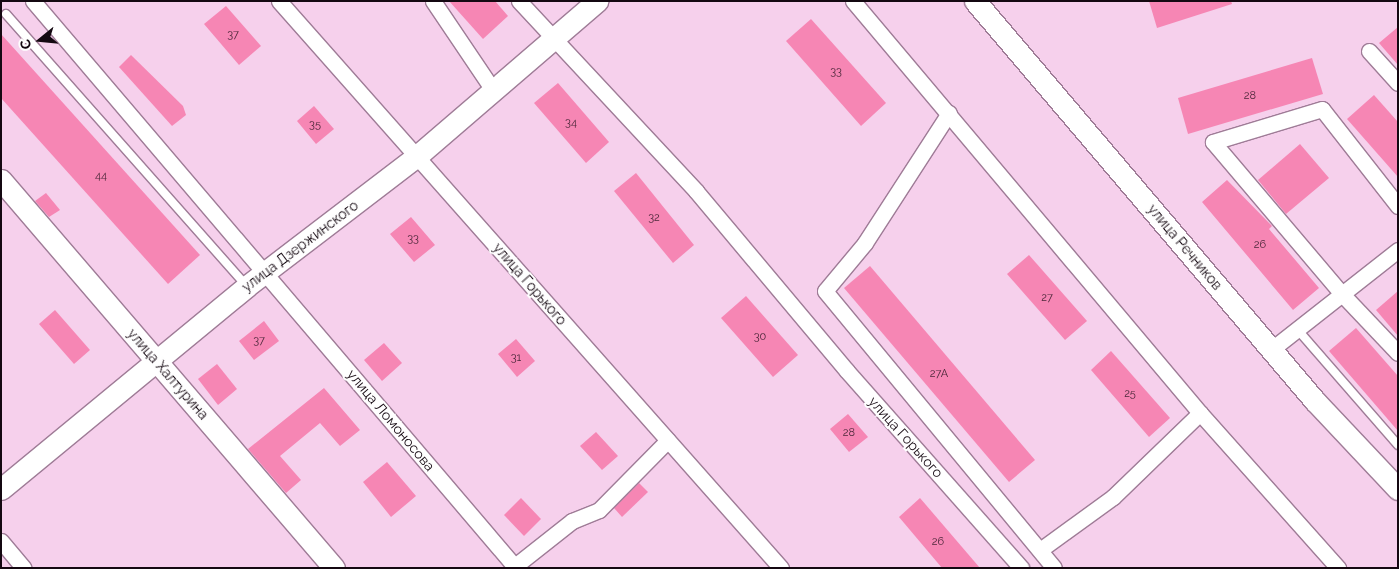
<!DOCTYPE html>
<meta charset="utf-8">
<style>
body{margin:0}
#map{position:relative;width:1399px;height:569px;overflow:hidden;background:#f6d0ec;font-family:Raleway,sans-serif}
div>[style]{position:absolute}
.building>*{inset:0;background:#f686b4}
.roads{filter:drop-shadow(1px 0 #9f7c97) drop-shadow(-1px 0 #9f7c97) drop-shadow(0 1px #9f7c97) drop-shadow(0 -1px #9f7c97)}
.lane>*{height:8px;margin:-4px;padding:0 4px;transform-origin:4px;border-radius:4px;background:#fff}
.street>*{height:15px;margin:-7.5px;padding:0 7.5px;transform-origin:7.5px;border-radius:7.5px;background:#fff}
.secondary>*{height:21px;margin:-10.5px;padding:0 10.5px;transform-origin:10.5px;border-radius:10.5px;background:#fff}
span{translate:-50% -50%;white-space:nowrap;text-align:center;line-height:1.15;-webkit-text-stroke:4px #fefefe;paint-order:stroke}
.number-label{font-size:11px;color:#4c283a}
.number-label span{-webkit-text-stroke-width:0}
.street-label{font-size:14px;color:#140811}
.frame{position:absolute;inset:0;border:2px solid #140811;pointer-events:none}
.north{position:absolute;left:15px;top:15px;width:50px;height:50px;-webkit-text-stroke:4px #fefefe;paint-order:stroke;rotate:253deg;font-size:14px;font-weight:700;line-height:20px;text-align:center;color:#140811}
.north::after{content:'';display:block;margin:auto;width:18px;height:22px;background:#140811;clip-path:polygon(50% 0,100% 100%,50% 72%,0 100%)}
</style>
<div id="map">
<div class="building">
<div style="clip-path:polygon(449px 1px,495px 1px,508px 16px,483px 39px)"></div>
<div style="clip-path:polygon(1149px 1px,1231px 1px,1232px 4px,1157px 28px)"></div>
<div style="clip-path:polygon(226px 6px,261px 46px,239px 65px,204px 24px)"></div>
<div style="clip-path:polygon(811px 19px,886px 103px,861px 126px,786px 41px)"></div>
<div style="clip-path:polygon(1398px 27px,1398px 65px,1379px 43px)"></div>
<div style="clip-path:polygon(1px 34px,200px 255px,168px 284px,1px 98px)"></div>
<div style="clip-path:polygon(131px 55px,183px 106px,186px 115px,172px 126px,119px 67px)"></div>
<div style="clip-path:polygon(1312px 58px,1323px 94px,1188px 134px,1178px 98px)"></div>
<div style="clip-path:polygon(558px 83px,609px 142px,586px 163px,534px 103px)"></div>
<div style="clip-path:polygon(1374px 95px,1398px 122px,1398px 177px,1347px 119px)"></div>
<div style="clip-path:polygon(314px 106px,334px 129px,316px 144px,297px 121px)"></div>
<div style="clip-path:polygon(1300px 144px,1329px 178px,1286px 214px,1258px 180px)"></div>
<div style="clip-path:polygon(636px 173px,694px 245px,673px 263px,614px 191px)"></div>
<div style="clip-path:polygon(1227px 180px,1272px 226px,1269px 229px,1319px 288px,1293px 310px,1202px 202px)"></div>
<div style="clip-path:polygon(46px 193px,60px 210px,49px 217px,35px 201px)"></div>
<div style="clip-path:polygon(411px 217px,435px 245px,414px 262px,390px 234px)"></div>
<div style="clip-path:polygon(1029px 255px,1087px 321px,1065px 340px,1007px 274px)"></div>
<div style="clip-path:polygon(870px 266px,1035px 460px,1009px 482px,844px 288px)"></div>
<div style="clip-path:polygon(1398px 291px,1398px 336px,1376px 310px)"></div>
<div style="clip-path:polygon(746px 296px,798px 355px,773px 377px,721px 318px)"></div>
<div style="clip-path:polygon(55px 310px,90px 350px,74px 364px,39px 324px)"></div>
<div style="clip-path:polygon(264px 321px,279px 341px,254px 360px,239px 341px)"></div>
<div style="clip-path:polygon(1356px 328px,1398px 376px,1398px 431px,1329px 351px)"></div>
<div style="clip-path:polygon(516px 339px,535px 361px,517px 377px,498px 354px)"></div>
<div style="clip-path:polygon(384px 343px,402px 363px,382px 381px,364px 360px)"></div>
<div style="clip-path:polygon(1111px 351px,1170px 418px,1149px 437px,1091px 370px)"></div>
<div style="clip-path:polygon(217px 364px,237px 389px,218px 405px,198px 379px)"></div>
<div style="clip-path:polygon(324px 388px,360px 430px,340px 446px,320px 423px,280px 456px,301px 480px,286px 493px,248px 449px)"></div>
<div style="clip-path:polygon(848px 414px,868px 437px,849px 452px,830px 429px)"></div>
<div style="clip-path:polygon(596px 432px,618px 456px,602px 470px,580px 446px)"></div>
<div style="clip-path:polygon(387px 462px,416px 496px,391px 517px,363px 482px)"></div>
<div style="clip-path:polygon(639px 483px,648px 492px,622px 517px,614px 508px)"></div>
<div style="clip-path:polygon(521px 498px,541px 519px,524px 536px,504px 515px)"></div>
<div style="clip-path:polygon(920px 498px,980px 568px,942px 568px,899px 517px)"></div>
</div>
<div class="roads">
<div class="lane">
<div style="left:6px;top:14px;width:362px;rotate:48.5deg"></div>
<div style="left:1296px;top:328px;width:155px;rotate:48.9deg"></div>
</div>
<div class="street">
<div style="left:33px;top:1px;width:745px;rotate:49.57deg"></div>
<div style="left:279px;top:1px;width:757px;rotate:48.48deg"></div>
<div style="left:433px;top:1px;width:107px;rotate:56deg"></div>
<div style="left:519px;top:1px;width:260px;rotate:47deg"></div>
<div style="left:696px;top:191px;width:235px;rotate:50deg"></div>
<div style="left:847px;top:371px;width:263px;rotate:48.5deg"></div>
<div style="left:853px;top:1px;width:539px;rotate:49.89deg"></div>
<div style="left:1200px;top:413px;width:208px;rotate:48.3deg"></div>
<div style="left:1369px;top:51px;width:43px;rotate:47.8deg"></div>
<div style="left:949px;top:113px;width:155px;rotate:122.9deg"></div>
<div style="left:865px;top:243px;width:62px;rotate:129.8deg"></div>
<div style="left:825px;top:291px;width:359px;rotate:50.4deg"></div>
<div style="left:1398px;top:206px;width:123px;rotate:-128.1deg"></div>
<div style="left:1322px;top:109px;width:114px;rotate:163.2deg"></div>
<div style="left:1213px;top:142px;width:199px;rotate:49.7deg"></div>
<div style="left:1342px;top:294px;width:81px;rotate:46.5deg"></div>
<div style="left:1272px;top:349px;width:160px;rotate:-38.2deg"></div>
<div style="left:1px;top:541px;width:35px;rotate:50deg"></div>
<div style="left:1040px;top:550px;width:90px;rotate:-36deg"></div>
<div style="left:1113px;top:497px;width:121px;rotate:-44deg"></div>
<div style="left:515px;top:566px;width:73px;rotate:-38.3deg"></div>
<div style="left:572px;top:521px;width:29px;rotate:-22deg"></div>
<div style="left:599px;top:510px;width:98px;rotate:-45.4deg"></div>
</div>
<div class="secondary">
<div style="left:975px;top:1px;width:525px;rotate:49.64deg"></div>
<div style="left:1315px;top:401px;width:121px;rotate:46.7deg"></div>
<div style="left:1px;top:180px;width:511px;rotate:49.36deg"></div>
<div style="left:1px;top:489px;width:319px;rotate:-39.5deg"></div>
<div style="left:247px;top:286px;width:214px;rotate:-37.4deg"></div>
<div style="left:417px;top:156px;width:238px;rotate:-40.7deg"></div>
</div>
</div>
<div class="number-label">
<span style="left:233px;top:35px">37</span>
<span style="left:836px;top:72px">33</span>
<span style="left:1250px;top:96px">28</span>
<span style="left:571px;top:123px">34</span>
<span style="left:315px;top:125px">35</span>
<span style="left:101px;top:176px">44</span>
<span style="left:654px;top:218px">32</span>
<span style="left:413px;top:239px">33</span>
<span style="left:1260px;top:245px">26</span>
<span style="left:1047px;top:298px">27</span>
<span style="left:760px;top:337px">30</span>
<span style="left:259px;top:341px">37</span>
<span style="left:516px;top:358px">31</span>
<span style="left:939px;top:374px">27А</span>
<span style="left:1130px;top:394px">25</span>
<span style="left:849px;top:433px">28</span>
<span style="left:938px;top:542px">26</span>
</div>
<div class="street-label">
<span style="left:300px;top:246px;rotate:-37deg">улица Дзержинского</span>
<span style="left:1185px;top:247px;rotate:50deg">улица Речников</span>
<span style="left:530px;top:284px;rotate:49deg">улица Горького</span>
<span style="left:168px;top:374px;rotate:49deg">улица Халтурина</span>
<span style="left:391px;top:420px;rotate:50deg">улица Ломоносова</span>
<span style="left:906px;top:437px;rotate:48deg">улица Горького</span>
</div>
<div class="frame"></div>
<div class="north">С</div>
</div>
